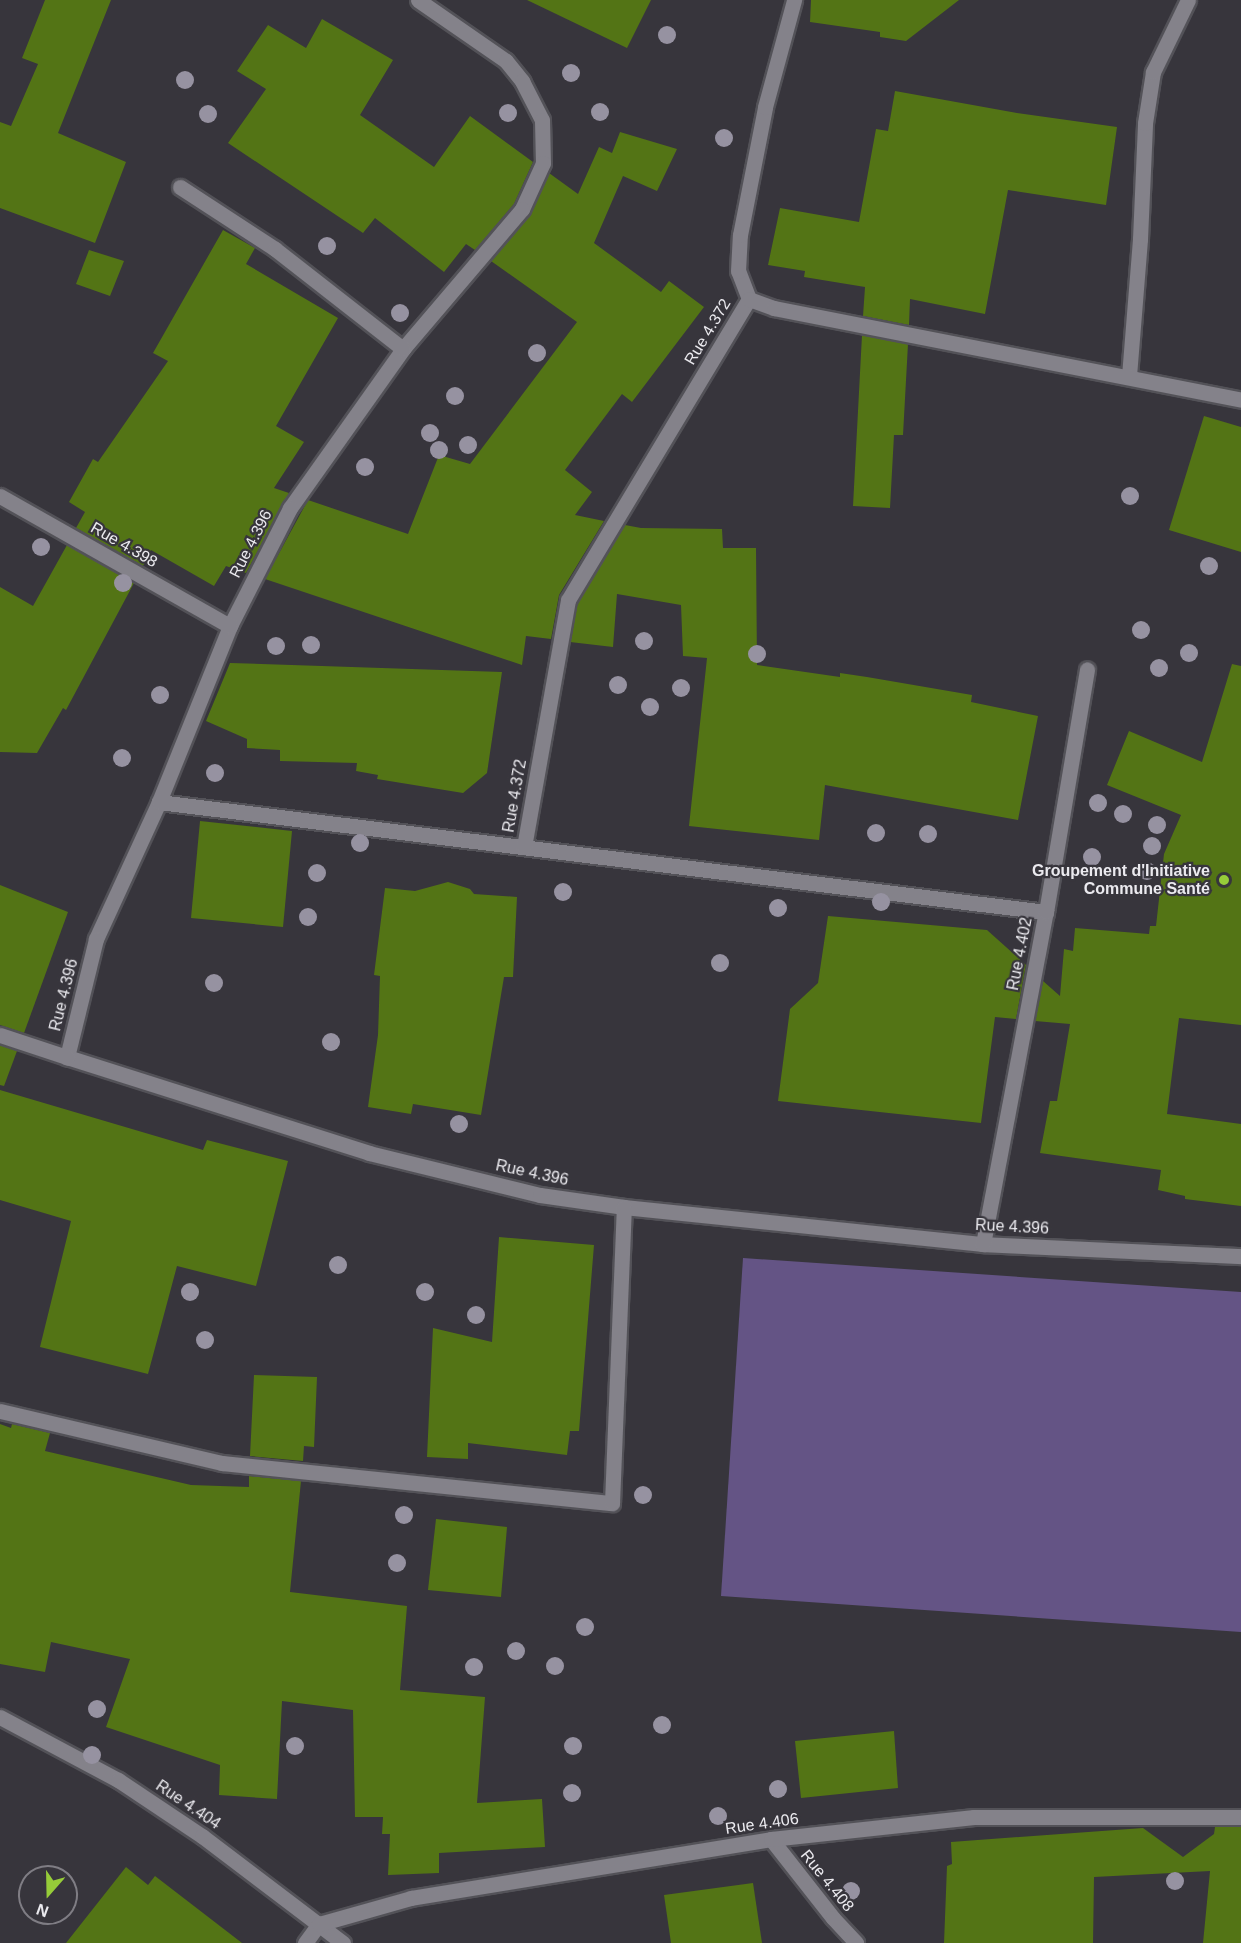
<!DOCTYPE html>
<meta charset="utf-8">
<style>
body{margin:0}
#map{position:relative;width:1241px;height:1943px;overflow:hidden;background:#37353c;font-family:Helvetica,sans-serif}
div>[style]{position:absolute}
.green>*{inset:0;background:#645485}
.building>*{inset:0;background:#537415}
.roads{filter:drop-shadow(2px 0 #535258) drop-shadow(-2px 0 #535258) drop-shadow(0 2px #535258) drop-shadow(0 -2px #535258)}
.street>*{height:15px;margin:-7.5px;padding:0 7.5px;transform-origin:7.5px;border-radius:7.5px;background:#84828a}
.trees>*{width:18px;height:18px;margin:-9px;border-radius:50%;background:#9692a1}
.dots>*{width:16px;height:16px;translate:-50% -50%;box-sizing:border-box;border:3px solid #37353c;border-radius:50%}
span{translate:-50% -50%;white-space:nowrap;text-align:center;line-height:1.15;-webkit-text-stroke:4.5px #37353c;paint-order:stroke}
.street-label{font-size:16px;color:#ebeaef}
.poi-label{font-size:16px;color:#ebeaef;font-weight:700}
.right{translate:-100% -50%;text-align:right}
.north{position:absolute;left:18px;top:1865px;width:60px;height:60px;box-sizing:border-box;background:#37353c;border:2px solid #7f7d84;border-radius:50%;rotate:200deg;font-size:16px;font-weight:700;line-height:24px;text-align:center;color:#ebeaef}
.north::after{content:'';display:block;margin:auto;width:21px;height:27px;background:#96cc39;clip-path:polygon(50% 0,100% 100%,50% 72%,0 100%)}
</style>
<div id="map">
<div class="green">
<div style="clip-path:polygon(743px 1258px,1241px 1292px,1241px 1632px,721px 1596px)"></div>
</div>
<div class="building">
<div style="clip-path:polygon(45px 0,111px 0,58px 133px,126px 162px,95px 243px,0 208px,0 122px,11px 126px,38px 64px,22px 58px)"></div>
<div style="clip-path:polygon(527px 0,651px 0,627px 48px)"></div>
<div style="clip-path:polygon(811px 0,959px 0,906px 41px,880px 37px,880px 32px,810px 22px)"></div>
<div style="clip-path:polygon(322px 19px,393px 60px,360px 115px,434px 167px,470px 116px,533px 162px,514px 204px,475px 250px,466px 244px,444px 272px,375px 218px,363px 233px,228px 143px,266px 89px,237px 71px,268px 25px,306px 48px)"></div>
<div style="clip-path:polygon(895px 91px,1017px 113px,1117px 127px,1106px 205px,1008px 190px,985px 314px,910px 299px,909px 325px,863px 316px,865px 287px,804px 277px,805px 271px,768px 265px,780px 208px,859px 222px,876px 129px,888px 131px)"></div>
<div style="clip-path:polygon(620px 132px,677px 149px,657px 191px,623px 176px,594px 243px,661px 292px,669px 281px,704px 307px,632px 402px,622px 394px,565px 470px,592px 492px,575px 515px,604px 521px,559px 595px,551px 639px,526px 636px,522px 665px,265px 579px,308px 500px,408px 534px,439px 455px,470px 464px,577px 322px,491px 261px,530px 215px,549px 173px,578px 194px,599px 147px,612px 153px)"></div>
<div style="clip-path:polygon(223px 230px,255px 248px,246px 264px,338px 318px,276px 426px,304px 442px,274px 488px,289px 493px,246px 573px,226px 566px,214px 586px,151px 550px,143px 566px,76px 528px,85px 512px,69px 502px,93px 459px,98px 462px,168px 361px,153px 353px)"></div>
<div style="clip-path:polygon(89px 250px,124px 261px,110px 296px,76px 284px)"></div>
<div style="clip-path:polygon(862px 335px,908px 344px,903px 435px,894px 435px,890px 508px,853px 506px)"></div>
<div style="clip-path:polygon(1204px 416px,1241px 427px,1241px 552px,1169px 530px)"></div>
<div style="clip-path:polygon(625px 525px,641px 528px,722px 529px,723px 548px,756px 548px,757px 665px,840px 677px,840px 673px,867px 677px,972px 695px,971px 702px,1038px 716px,1018px 820px,825px 785px,819px 840px,689px 826px,707px 658px,683px 656px,681px 605px,617px 594px,613px 647px,570px 642px,577px 603px)"></div>
<div style="clip-path:polygon(67px 545px,134px 583px,66px 710px,63px 708px,37px 753px,0 752px,0 587px,33px 606px)"></div>
<div style="clip-path:polygon(230px 663px,502px 672px,487px 773px,463px 793px,377px 779px,378px 775px,356px 771px,357px 763px,280px 761px,280px 750px,247px 748px,247px 739px,206px 721px)"></div>
<div style="clip-path:polygon(1232px 664px,1241px 666px,1241px 1025px,1179px 1018px,1167px 1114px,1241px 1124px,1241px 1206px,1185px 1199px,1185px 1196px,1158px 1190px,1161px 1170px,1040px 1153px,1050px 1101px,1057px 1101px,1070px 1024px,1035px 1021px,1043px 981px,1060px 996px,1064px 949px,1073px 951px,1075px 928px,1149px 934px,1150px 926px,1156px 926px,1164px 854px,1181px 815px,1107px 785px,1129px 731px,1202px 762px)"></div>
<div style="clip-path:polygon(200px 821px,292px 831px,283px 927px,191px 918px)"></div>
<div style="clip-path:polygon(448px 882px,470px 889px,474px 894px,517px 897px,513px 977px,504px 977px,481px 1115px,413px 1104px,411px 1114px,368px 1107px,378px 1035px,380px 976px,374px 975px,385px 888px,415px 891px)"></div>
<div style="clip-path:polygon(0 885px,68px 912px,24px 1033px,0 1025px)"></div>
<div style="clip-path:polygon(828px 916px,987px 930px,1026px 965px,1016px 1019px,995px 1017px,981px 1123px,778px 1101px,790px 1009px,818px 983px)"></div>
<div style="clip-path:polygon(0 1045px,17px 1051px,4px 1086px,0 1085px)"></div>
<div style="clip-path:polygon(0 1090px,203px 1150px,207px 1140px,288px 1161px,256px 1286px,177px 1266px,148px 1374px,40px 1347px,71px 1221px,0 1200px)"></div>
<div style="clip-path:polygon(499px 1237px,594px 1245px,579px 1431px,570px 1431px,567px 1455px,468px 1443px,468px 1459px,427px 1457px,433px 1328px,492px 1342px)"></div>
<div style="clip-path:polygon(254px 1375px,317px 1377px,314px 1447px,304px 1446px,303px 1461px,250px 1456px)"></div>
<div style="clip-path:polygon(0 1424px,11px 1428px,12px 1424px,50px 1433px,45px 1451px,191px 1485px,249px 1487px,249px 1476px,301px 1481px,290px 1592px,407px 1606px,400px 1690px,485px 1697px,477px 1803px,542px 1799px,545px 1847px,439px 1853px,439px 1873px,388px 1875px,390px 1834px,382px 1834px,383px 1817px,355px 1817px,353px 1710px,282px 1701px,277px 1799px,219px 1795px,220px 1765px,106px 1727px,130px 1659px,51px 1642px,45px 1672px,0 1664px)"></div>
<div style="clip-path:polygon(436px 1519px,507px 1527px,501px 1597px,428px 1590px)"></div>
<div style="clip-path:polygon(894px 1731px,898px 1788px,801px 1798px,795px 1741px)"></div>
<div style="clip-path:polygon(1215px 1827px,1241px 1827px,1241px 1943px,1203px 1943px,1210px 1871px,1094px 1877px,1093px 1943px,944px 1943px,947px 1866px,952px 1864px,951px 1842px,1143px 1828px,1183px 1857px,1214px 1834px)"></div>
<div style="clip-path:polygon(126px 1867px,148px 1885px,155px 1876px,242px 1943px,66px 1943px)"></div>
<div style="clip-path:polygon(753px 1883px,762px 1943px,671px 1943px,664px 1895px)"></div>
</div>
<div class="roads">
<div class="street">
<div style="left:418px;top:0;width:107px;rotate:34.7deg"></div>
<div style="left:506px;top:61px;width:26px;rotate:51deg"></div>
<div style="left:522px;top:81px;width:44px;rotate:62.9deg"></div>
<div style="left:542px;top:120px;width:43px;rotate:88.7deg"></div>
<div style="left:543px;top:163px;width:51px;rotate:114.5deg"></div>
<div style="left:522px;top:209px;width:184px;rotate:130.4deg"></div>
<div style="left:403px;top:349px;width:195px;rotate:125.4deg"></div>
<div style="left:290px;top:508px;width:132px;rotate:117deg"></div>
<div style="left:230px;top:626px;width:190px;rotate:112deg"></div>
<div style="left:159px;top:802px;width:151px;rotate:114.7deg"></div>
<div style="left:96px;top:939px;width:122px;rotate:103.8deg"></div>
<div style="left:67px;top:1057px;width:317px;rotate:17.6deg"></div>
<div style="left:369px;top:1153px;width:176px;rotate:13.8deg"></div>
<div style="left:540px;top:1195px;width:85px;rotate:8.1deg"></div>
<div style="left:624px;top:1207px;width:361px;rotate:5.9deg"></div>
<div style="left:983px;top:1244px;width:258px;rotate:2.7deg"></div>
<div style="left:180px;top:187px;width:113px;rotate:33.1deg"></div>
<div style="left:275px;top:249px;width:162px;rotate:38deg"></div>
<div style="left:749px;top:299px;width:30px;rotate:-111deg"></div>
<div style="left:738px;top:271px;width:36px;rotate:-87deg"></div>
<div style="left:740px;top:235px;width:130px;rotate:-78.9deg"></div>
<div style="left:765px;top:107px;width:111px;rotate:-74.8deg"></div>
<div style="left:1129px;top:376px;width:137px;rotate:-85.4deg"></div>
<div style="left:1140px;top:239px;width:116px;rotate:-87.5deg"></div>
<div style="left:1145px;top:123px;width:52px;rotate:-81.1deg"></div>
<div style="left:1153px;top:72px;width:80px;rotate:-64.1deg"></div>
<div style="left:0;top:496px;width:264px;rotate:29.5deg"></div>
<div style="left:159px;top:802px;width:894px;rotate:7.07deg"></div>
<div style="left:524px;top:847px;width:251px;rotate:-79.9deg"></div>
<div style="left:568px;top:600px;width:351px;rotate:-59deg"></div>
<div style="left:749px;top:299px;width:27px;rotate:20deg"></div>
<div style="left:774px;top:308px;width:476px;rotate:11.1deg"></div>
<div style="left:0;top:1035px;width:71px;rotate:18.2deg"></div>
<div style="left:983px;top:1244px;width:338px;rotate:-79.3deg"></div>
<div style="left:1046px;top:912px;width:246px;rotate:-80.4deg"></div>
<div style="left:0;top:1411px;width:228px;rotate:13.2deg"></div>
<div style="left:222px;top:1463px;width:392px;rotate:5.9deg"></div>
<div style="left:612px;top:1503px;width:296px;rotate:-87.7deg"></div>
<div style="left:0;top:1717px;width:134px;rotate:28.1deg"></div>
<div style="left:118px;top:1780px;width:101px;rotate:33.7deg"></div>
<div style="left:202px;top:1836px;width:177px;rotate:37.2deg"></div>
<div style="left:771px;top:1839px;width:100px;rotate:51.9deg"></div>
<div style="left:833px;top:1918px;width:34px;rotate:47deg"></div>
<div style="left:305px;top:1943px;width:24px;rotate:-54deg"></div>
<div style="left:319px;top:1924px;width:96px;rotate:-15.8deg"></div>
<div style="left:411px;top:1898px;width:365px;rotate:-9.3deg"></div>
<div style="left:771px;top:1839px;width:204px;rotate:-6.2deg"></div>
<div style="left:974px;top:1817px;width:267px"></div>
</div>
</div>
<div class="trees">
<div style="left:667px;top:35px"></div>
<div style="left:571px;top:73px"></div>
<div style="left:185px;top:80px"></div>
<div style="left:600px;top:112px"></div>
<div style="left:508px;top:113px"></div>
<div style="left:208px;top:114px"></div>
<div style="left:724px;top:138px"></div>
<div style="left:327px;top:246px"></div>
<div style="left:400px;top:313px"></div>
<div style="left:537px;top:353px"></div>
<div style="left:455px;top:396px"></div>
<div style="left:430px;top:433px"></div>
<div style="left:468px;top:445px"></div>
<div style="left:439px;top:450px"></div>
<div style="left:365px;top:467px"></div>
<div style="left:1130px;top:496px"></div>
<div style="left:41px;top:547px"></div>
<div style="left:1209px;top:566px"></div>
<div style="left:123px;top:583px"></div>
<div style="left:1141px;top:630px"></div>
<div style="left:644px;top:641px"></div>
<div style="left:311px;top:645px"></div>
<div style="left:276px;top:646px"></div>
<div style="left:1189px;top:653px"></div>
<div style="left:757px;top:654px"></div>
<div style="left:1159px;top:668px"></div>
<div style="left:618px;top:685px"></div>
<div style="left:681px;top:688px"></div>
<div style="left:160px;top:695px"></div>
<div style="left:650px;top:707px"></div>
<div style="left:122px;top:758px"></div>
<div style="left:215px;top:773px"></div>
<div style="left:1098px;top:803px"></div>
<div style="left:1123px;top:814px"></div>
<div style="left:1157px;top:825px"></div>
<div style="left:876px;top:833px"></div>
<div style="left:928px;top:834px"></div>
<div style="left:360px;top:843px"></div>
<div style="left:1152px;top:846px"></div>
<div style="left:1092px;top:857px"></div>
<div style="left:1147px;top:871px"></div>
<div style="left:317px;top:873px"></div>
<div style="left:563px;top:892px"></div>
<div style="left:881px;top:902px"></div>
<div style="left:778px;top:908px"></div>
<div style="left:308px;top:917px"></div>
<div style="left:720px;top:963px"></div>
<div style="left:214px;top:983px"></div>
<div style="left:331px;top:1042px"></div>
<div style="left:459px;top:1124px"></div>
<div style="left:338px;top:1265px"></div>
<div style="left:190px;top:1292px"></div>
<div style="left:425px;top:1292px"></div>
<div style="left:476px;top:1315px"></div>
<div style="left:205px;top:1340px"></div>
<div style="left:643px;top:1495px"></div>
<div style="left:404px;top:1515px"></div>
<div style="left:397px;top:1563px"></div>
<div style="left:585px;top:1627px"></div>
<div style="left:516px;top:1651px"></div>
<div style="left:555px;top:1666px"></div>
<div style="left:474px;top:1667px"></div>
<div style="left:97px;top:1709px"></div>
<div style="left:662px;top:1725px"></div>
<div style="left:295px;top:1746px"></div>
<div style="left:573px;top:1746px"></div>
<div style="left:92px;top:1755px"></div>
<div style="left:778px;top:1789px"></div>
<div style="left:572px;top:1793px"></div>
<div style="left:718px;top:1816px"></div>
<div style="left:1175px;top:1881px"></div>
<div style="left:851px;top:1891px"></div>
</div>
<div class="dots">
<div style="left:1224px;top:880px;background:#96cc39"></div>
</div>
<div class="street-label">
<span style="left:708px;top:332px;rotate:-59deg">Rue 4.372</span>
<span style="left:251px;top:544px;rotate:-63deg">Rue 4.396</span>
<span style="left:124px;top:545px;rotate:30deg">Rue 4.398</span>
<span style="left:515px;top:796px;rotate:-80deg">Rue 4.372</span>
<span style="left:1020px;top:954px;rotate:-79deg">Rue 4.402</span>
<span style="left:64px;top:995px;rotate:-76deg">Rue 4.396</span>
<span style="left:532px;top:1173px;rotate:12deg">Rue 4.396</span>
<span style="left:1012px;top:1227px;rotate:3deg">Rue 4.396</span>
<span style="left:188px;top:1805px;rotate:34deg">Rue 4.404</span>
<span style="left:762px;top:1824px;rotate:-8deg">Rue 4.406</span>
<span style="left:827px;top:1881px;rotate:51deg">Rue 4.408</span>
</div>
<div class="poi-label">
<span class="right" style="left:1210px;top:880px">Groupement d'Initiative<br>Commune Santé</span>
</div>
<div class="north">N</div>
</div>
